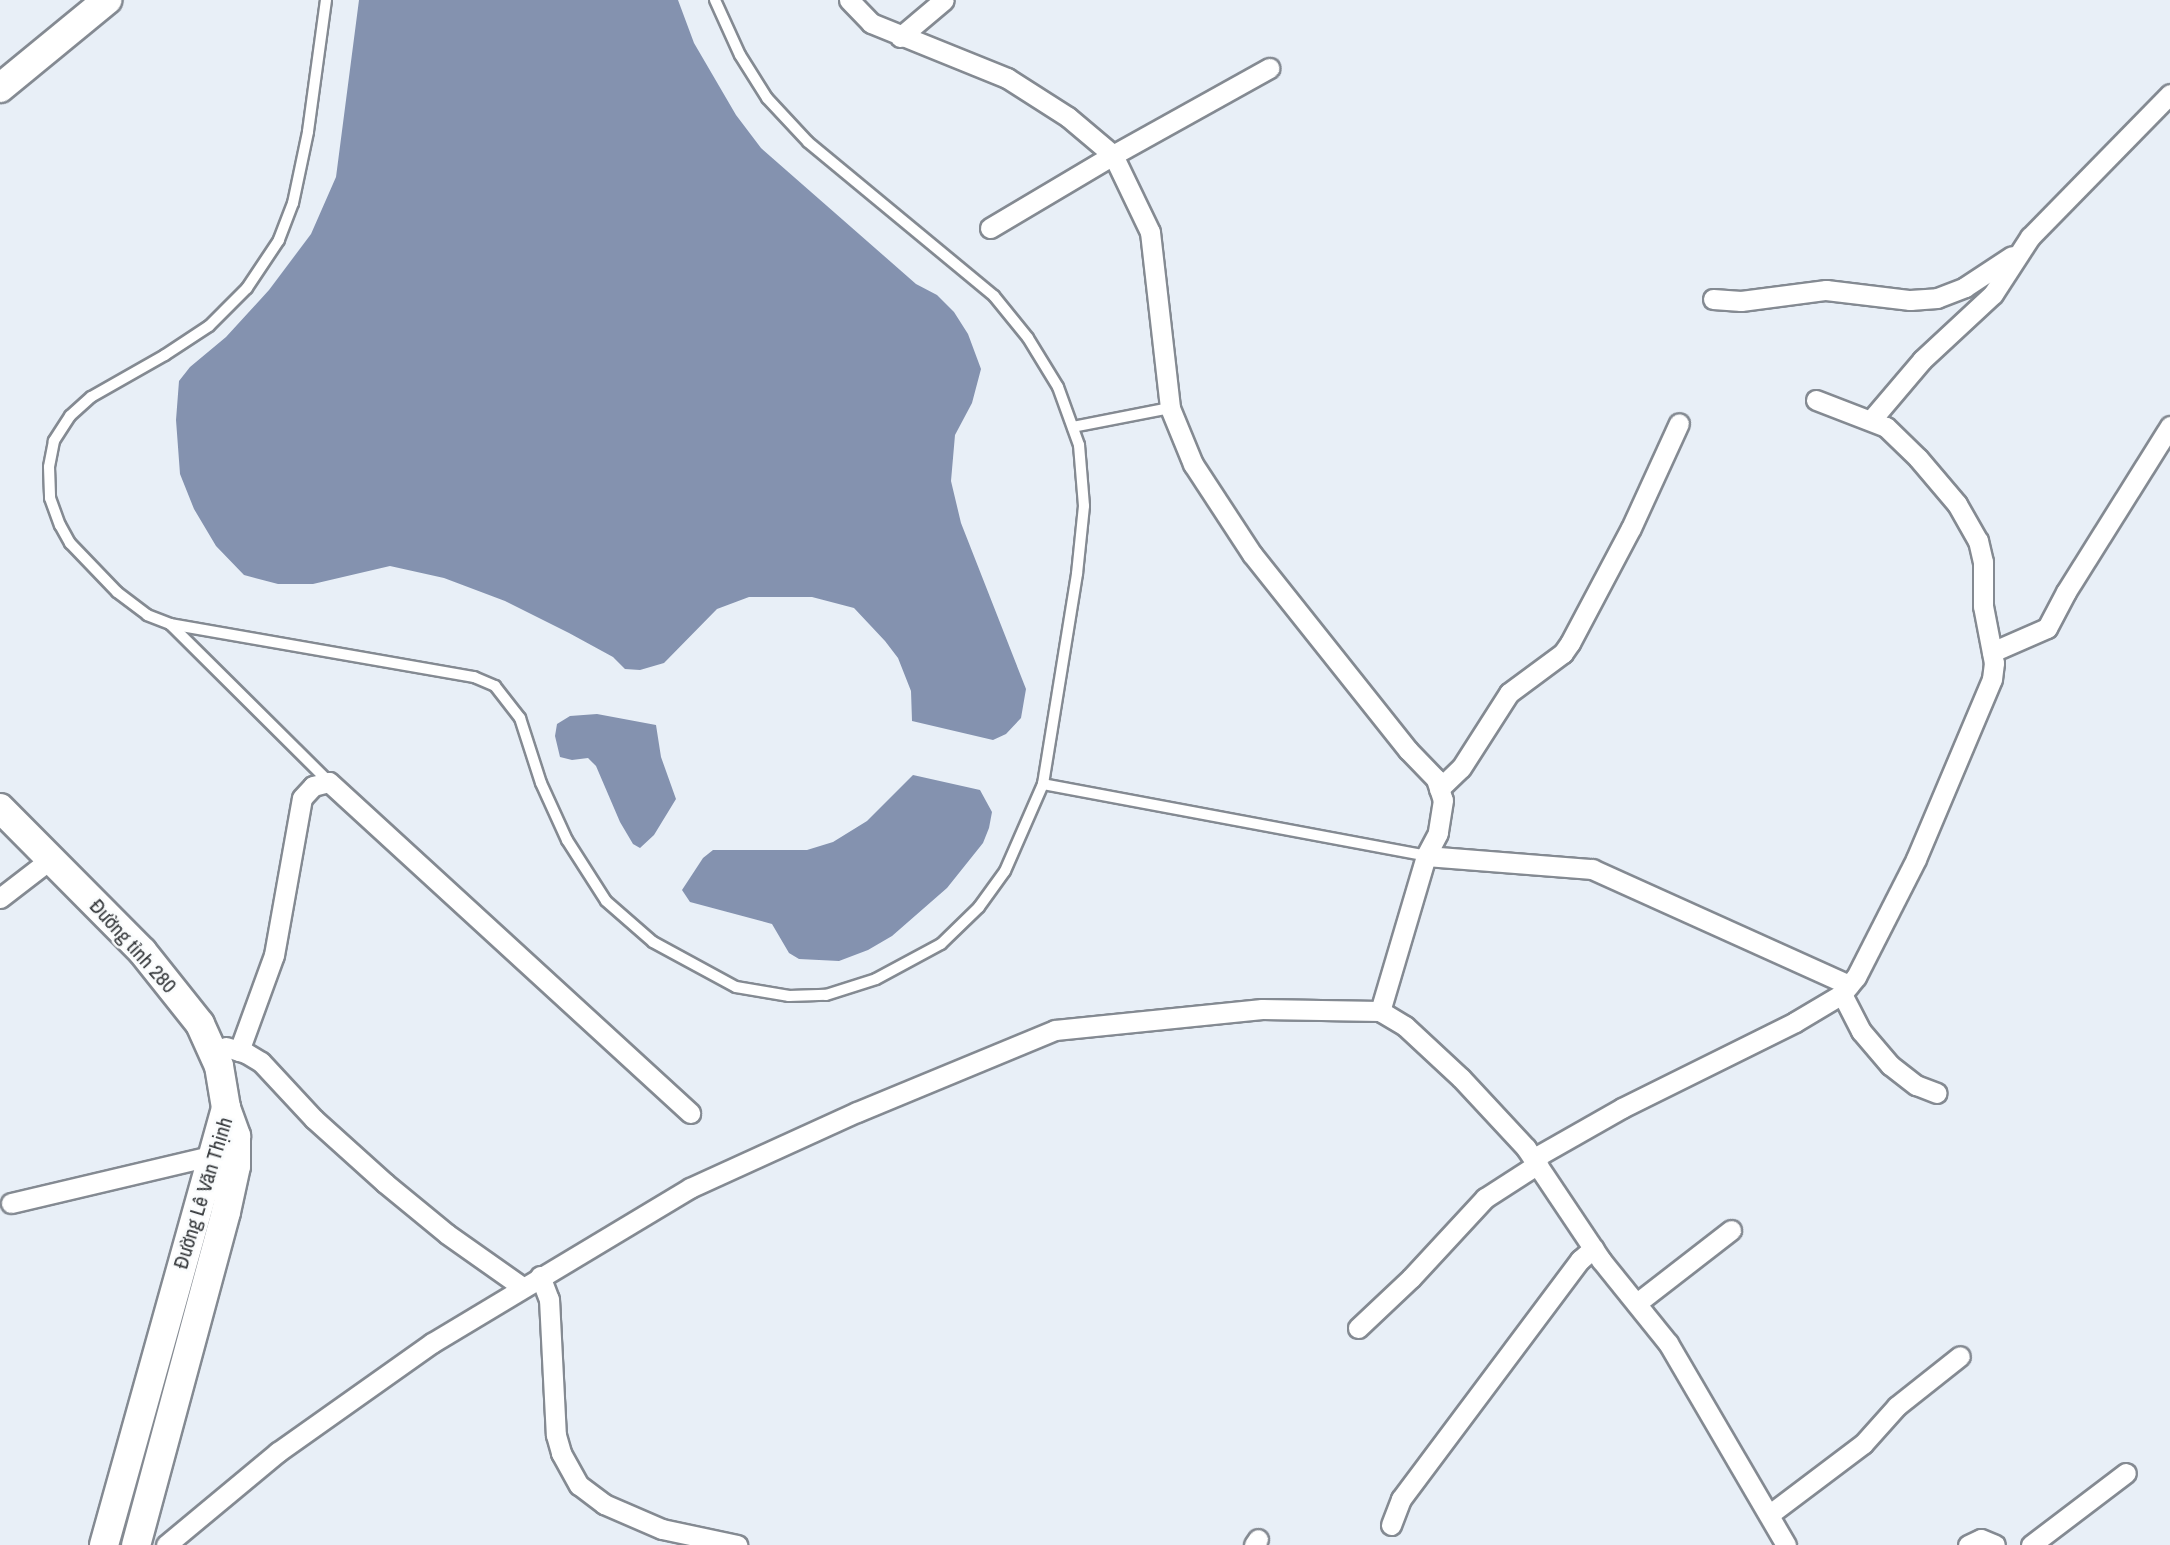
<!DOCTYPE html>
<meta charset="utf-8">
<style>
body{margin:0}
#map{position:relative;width:2170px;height:1545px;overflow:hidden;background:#e8eff7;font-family:"Archivo Narrow",sans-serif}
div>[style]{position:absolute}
.water>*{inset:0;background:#8492af}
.roads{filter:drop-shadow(2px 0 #848a92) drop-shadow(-2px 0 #848a92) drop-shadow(0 2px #848a92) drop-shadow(0 -2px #848a92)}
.service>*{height:10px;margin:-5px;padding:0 5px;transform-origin:5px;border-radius:5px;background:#fff}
.minor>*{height:19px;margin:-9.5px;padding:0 9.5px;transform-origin:9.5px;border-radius:9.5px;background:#fff}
.secondary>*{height:28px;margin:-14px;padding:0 14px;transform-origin:14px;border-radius:14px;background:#fff}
span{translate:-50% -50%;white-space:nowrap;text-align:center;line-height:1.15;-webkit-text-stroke:5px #fafcfd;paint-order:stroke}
.street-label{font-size:21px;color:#34373a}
</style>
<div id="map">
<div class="water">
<div style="clip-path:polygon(359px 0,678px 0,694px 43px,736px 115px,761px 148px,916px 284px,937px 295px,954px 312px,968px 334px,981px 369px,972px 403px,955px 435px,951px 481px,961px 523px,1026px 689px,1021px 718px,1006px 734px,993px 740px,912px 721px,911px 691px,898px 658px,885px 641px,854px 608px,812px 597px,749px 597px,717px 609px,664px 663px,640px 670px,625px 669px,613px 657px,569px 633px,505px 601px,444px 578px,390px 566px,313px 584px,278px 584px,244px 575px,216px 546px,194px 509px,180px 474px,176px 420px,179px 381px,190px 367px,226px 337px,269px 290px,311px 234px,336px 177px)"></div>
<div style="clip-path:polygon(597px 714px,656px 725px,661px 757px,676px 799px,654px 835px,640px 848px,633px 844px,620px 822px,596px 766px,588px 758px,572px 760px,560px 757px,555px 736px,557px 724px,570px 716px)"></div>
<div style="clip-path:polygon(913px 775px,980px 790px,992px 812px,989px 828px,983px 843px,947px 888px,892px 936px,868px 950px,839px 961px,799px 959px,789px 953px,772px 924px,690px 902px,682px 890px,703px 858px,713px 850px,807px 850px,833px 842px,867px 821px)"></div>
</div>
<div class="roads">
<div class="service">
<div style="left:326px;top:0;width:133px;rotate:97.8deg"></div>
<div style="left:308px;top:132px;width:73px;rotate:101.9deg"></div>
<div style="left:293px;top:203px;width:40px;rotate:111deg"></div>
<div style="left:279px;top:240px;width:58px;rotate:123.7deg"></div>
<div style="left:247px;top:288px;width:54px;rotate:135deg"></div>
<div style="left:209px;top:326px;width:53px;rotate:146.6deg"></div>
<div style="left:165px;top:355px;width:85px;rotate:150.4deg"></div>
<div style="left:91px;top:397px;width:28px;rotate:138deg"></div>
<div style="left:70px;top:416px;width:30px;rotate:123deg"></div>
<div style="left:54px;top:441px;width:26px;rotate:101deg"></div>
<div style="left:49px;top:467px;width:31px;rotate:88deg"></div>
<div style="left:50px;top:498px;width:29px;rotate:70deg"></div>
<div style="left:60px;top:525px;width:21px;rotate:61deg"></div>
<div style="left:70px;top:543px;width:68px;rotate:46.2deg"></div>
<div style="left:117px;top:592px;width:38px;rotate:37deg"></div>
<div style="left:147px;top:615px;width:25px;rotate:21deg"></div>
<div style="left:170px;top:624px;width:309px;rotate:9.9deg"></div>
<div style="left:474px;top:677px;width:23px;rotate:23deg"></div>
<div style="left:495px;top:686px;width:41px;rotate:52deg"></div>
<div style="left:520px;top:718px;width:68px;rotate:72.1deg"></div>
<div style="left:541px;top:783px;width:63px;rotate:65.5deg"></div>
<div style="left:567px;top:840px;width:72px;rotate:57.4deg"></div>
<div style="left:606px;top:901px;width:62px;rotate:41.1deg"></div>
<div style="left:653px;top:942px;width:94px;rotate:28.5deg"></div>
<div style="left:736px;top:987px;width:54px;rotate:9.6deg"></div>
<div style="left:789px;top:996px;width:37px;rotate:-2deg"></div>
<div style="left:826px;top:995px;width:52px;rotate:-17.7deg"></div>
<div style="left:876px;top:979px;width:74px;rotate:-28.3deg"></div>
<div style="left:941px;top:944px;width:53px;rotate:-44.2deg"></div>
<div style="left:979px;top:907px;width:44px;rotate:-54.2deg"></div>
<div style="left:1005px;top:871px;width:95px;rotate:-66.4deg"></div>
<div style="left:1043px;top:784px;width:390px;rotate:10.6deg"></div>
<div style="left:715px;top:0;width:60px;rotate:65.6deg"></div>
<div style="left:740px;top:55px;width:51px;rotate:57.9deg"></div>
<div style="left:767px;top:98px;width:60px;rotate:47deg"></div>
<div style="left:808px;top:142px;width:241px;rotate:39.6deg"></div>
<div style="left:994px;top:296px;width:54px;rotate:51deg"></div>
<div style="left:1028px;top:338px;width:57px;rotate:58.5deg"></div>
<div style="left:1058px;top:387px;width:62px;rotate:70.1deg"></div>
<div style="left:1079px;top:445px;width:61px;rotate:85.3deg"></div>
<div style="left:1084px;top:506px;width:68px;rotate:95.9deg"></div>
<div style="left:1077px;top:574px;width:213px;rotate:99.2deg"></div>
<div style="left:1073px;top:427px;width:99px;rotate:-11.1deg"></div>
<div style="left:170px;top:624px;width:223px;rotate:44.8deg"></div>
</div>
<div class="minor">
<div style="left:849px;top:0;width:32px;rotate:46deg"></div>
<div style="left:871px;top:23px;width:147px;rotate:22deg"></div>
<div style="left:1007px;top:78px;width:72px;rotate:32.6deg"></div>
<div style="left:1068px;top:117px;width:59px;rotate:40.2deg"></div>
<div style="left:1113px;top:155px;width:85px;rotate:64.3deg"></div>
<div style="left:1150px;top:232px;width:177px;rotate:83.5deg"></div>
<div style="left:1170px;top:408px;width:61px;rotate:67.7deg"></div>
<div style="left:1193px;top:464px;width:108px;rotate:56.8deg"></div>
<div style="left:1252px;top:554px;width:251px;rotate:51.5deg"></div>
<div style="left:1408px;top:750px;width:40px;rotate:46deg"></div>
<div style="left:1436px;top:779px;width:22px;rotate:72deg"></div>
<div style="left:1443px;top:800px;width:33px;rotate:99deg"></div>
<div style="left:1438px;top:833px;width:26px;rotate:118deg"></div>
<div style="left:1426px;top:856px;width:162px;rotate:106.5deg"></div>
<div style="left:900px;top:37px;width:57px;rotate:-40.1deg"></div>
<div style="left:990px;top:228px;width:143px;rotate:-30.7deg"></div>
<div style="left:1113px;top:155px;width:179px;rotate:-29.1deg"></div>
<div style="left:1713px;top:299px;width:28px;rotate:4deg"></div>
<div style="left:1741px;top:301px;width:86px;rotate:-7.4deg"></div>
<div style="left:1826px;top:290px;width:85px;rotate:6.8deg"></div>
<div style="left:1910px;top:300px;width:27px;rotate:-4deg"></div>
<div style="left:1937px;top:298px;width:30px;rotate:-21deg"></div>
<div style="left:1965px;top:287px;width:56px;rotate:-33.4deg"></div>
<div style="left:1872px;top:419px;width:77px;rotate:-49.7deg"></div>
<div style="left:1922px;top:360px;width:97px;rotate:-42.9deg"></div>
<div style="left:1993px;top:294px;width:68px;rotate:-57deg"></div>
<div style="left:2030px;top:237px;width:200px;rotate:-45.6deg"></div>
<div style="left:1992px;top:652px;width:60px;rotate:-23.6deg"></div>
<div style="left:2047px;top:628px;width:41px;rotate:-62.2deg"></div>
<div style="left:2066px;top:592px;width:196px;rotate:-57.9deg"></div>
<div style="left:1439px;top:789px;width:30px;rotate:-44deg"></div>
<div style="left:1461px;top:768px;width:89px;rotate:-57.4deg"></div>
<div style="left:1509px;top:693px;width:67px;rotate:-36.5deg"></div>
<div style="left:1563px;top:653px;width:12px;rotate:-55deg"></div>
<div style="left:1570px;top:643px;width:130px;rotate:-62.1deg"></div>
<div style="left:1631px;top:528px;width:115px;rotate:-65.4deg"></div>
<div style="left:1426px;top:856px;width:167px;rotate:4.5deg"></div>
<div style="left:1592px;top:869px;width:282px;rotate:24.3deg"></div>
<div style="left:0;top:898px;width:66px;rotate:-37.6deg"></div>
<div style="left:1842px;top:994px;width:42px;rotate:62.8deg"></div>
<div style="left:1861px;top:1031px;width:45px;rotate:49.5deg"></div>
<div style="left:1890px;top:1065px;width:33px;rotate:38deg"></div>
<div style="left:1916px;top:1085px;width:22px;rotate:21deg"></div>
<div style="left:226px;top:1047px;width:21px;rotate:17deg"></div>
<div style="left:246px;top:1053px;width:17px;rotate:31deg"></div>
<div style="left:261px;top:1062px;width:78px;rotate:47.1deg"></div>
<div style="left:314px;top:1119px;width:96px;rotate:42deg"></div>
<div style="left:385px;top:1183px;width:80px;rotate:39.4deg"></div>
<div style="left:447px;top:1234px;width:92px;rotate:35.2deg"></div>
<div style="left:239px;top:1051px;width:102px;rotate:-70deg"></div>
<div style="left:274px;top:955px;width:159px;rotate:-79.9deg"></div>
<div style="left:302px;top:798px;width:16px;rotate:-47deg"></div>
<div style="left:313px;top:786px;width:16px;rotate:-14deg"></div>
<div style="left:329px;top:782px;width:490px;rotate:42.5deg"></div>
<div style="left:1534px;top:1158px;width:101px;rotate:-29.6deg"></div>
<div style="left:1622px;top:1108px;width:193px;rotate:-26.4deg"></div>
<div style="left:1795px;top:1022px;width:55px;rotate:-30.8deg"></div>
<div style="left:1842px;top:994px;width:22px;rotate:-51deg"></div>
<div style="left:1856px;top:977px;width:132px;rotate:-63deg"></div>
<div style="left:1916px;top:859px;width:195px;rotate:-67.1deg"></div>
<div style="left:1992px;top:679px;width:16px;rotate:-83deg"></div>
<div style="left:1994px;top:663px;width:58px;rotate:-100.9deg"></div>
<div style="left:1983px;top:606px;width:44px;rotate:-90deg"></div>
<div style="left:1983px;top:562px;width:22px;rotate:-103deg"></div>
<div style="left:1978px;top:541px;width:43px;rotate:-119.6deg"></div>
<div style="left:1957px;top:504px;width:60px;rotate:-130.3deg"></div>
<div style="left:1918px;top:458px;width:45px;rotate:-135.9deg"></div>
<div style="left:1886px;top:427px;width:75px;rotate:-158.9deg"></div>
<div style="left:11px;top:1203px;width:204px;rotate:-13.3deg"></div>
<div style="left:540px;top:1276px;width:25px;rotate:69deg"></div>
<div style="left:549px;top:1299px;width:136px;rotate:87.1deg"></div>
<div style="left:556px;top:1435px;width:19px;rotate:74deg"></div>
<div style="left:561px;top:1453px;width:37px;rotate:61deg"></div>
<div style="left:579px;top:1485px;width:31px;rotate:37deg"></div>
<div style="left:604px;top:1504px;width:63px;rotate:23.3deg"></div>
<div style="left:662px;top:1529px;width:77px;rotate:12deg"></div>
<div style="left:1637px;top:1303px;width:119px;rotate:-37.8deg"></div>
<div style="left:1358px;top:1328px;width:73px;rotate:-43.3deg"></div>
<div style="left:1411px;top:1278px;width:109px;rotate:-47.2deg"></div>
<div style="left:1485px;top:1198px;width:63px;rotate:-32.7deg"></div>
<div style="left:1770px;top:1514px;width:116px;rotate:-37deg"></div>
<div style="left:1863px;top:1444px;width:51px;rotate:-48.2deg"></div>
<div style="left:1897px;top:1406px;width:80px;rotate:-38.4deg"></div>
<div style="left:1391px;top:1525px;width:28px;rotate:-69deg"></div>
<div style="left:1401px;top:1499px;width:299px;rotate:-53.2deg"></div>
<div style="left:1580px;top:1260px;width:18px;rotate:-41deg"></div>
<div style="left:166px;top:1545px;width:146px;rotate:-39.7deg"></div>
<div style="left:278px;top:1452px;width:189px;rotate:-35.3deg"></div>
<div style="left:432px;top:1343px;width:301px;rotate:-31deg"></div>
<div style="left:690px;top:1188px;width:183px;rotate:-24.5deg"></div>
<div style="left:857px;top:1112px;width:214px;rotate:-22.5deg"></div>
<div style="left:1055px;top:1030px;width:208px;rotate:-5.8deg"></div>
<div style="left:1262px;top:1009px;width:118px;rotate:1deg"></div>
<div style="left:1380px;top:1011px;width:29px;rotate:31deg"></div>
<div style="left:1405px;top:1026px;width:76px;rotate:42.9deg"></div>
<div style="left:1461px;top:1078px;width:96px;rotate:47.1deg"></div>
<div style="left:1526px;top:1148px;width:135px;rotate:56.2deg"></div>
<div style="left:1601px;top:1260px;width:107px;rotate:51.1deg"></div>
<div style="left:1668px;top:1343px;width:234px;rotate:59.7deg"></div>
<div style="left:1254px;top:1545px;width:7px;rotate:-56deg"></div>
<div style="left:1968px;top:1545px;width:14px;rotate:-25deg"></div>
<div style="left:1981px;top:1539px;width:15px;rotate:23deg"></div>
<div style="left:2031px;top:1545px;width:119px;rotate:-37.2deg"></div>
</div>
<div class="secondary">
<div style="left:0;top:88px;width:139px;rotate:-39.4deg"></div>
<div style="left:0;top:808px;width:202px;rotate:45.2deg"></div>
<div style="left:142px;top:951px;width:93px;rotate:51.5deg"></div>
<div style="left:200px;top:1024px;width:46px;rotate:65.7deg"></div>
<div style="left:219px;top:1066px;width:43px;rotate:80.5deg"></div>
<div style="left:226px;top:1108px;width:30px;rotate:70deg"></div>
<div style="left:236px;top:1136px;width:30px;rotate:90deg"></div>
<div style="left:236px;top:1166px;width:47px;rotate:102.3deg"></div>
<div style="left:226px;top:1212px;width:345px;rotate:105.1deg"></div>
<div style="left:104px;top:1545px;width:454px;rotate:-74.4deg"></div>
</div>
</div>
<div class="street-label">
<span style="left:133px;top:946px;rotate:48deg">Đường tỉnh 280</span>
<span style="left:203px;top:1193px;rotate:-73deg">Đường Lê Văn Thịnh</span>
</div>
</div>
